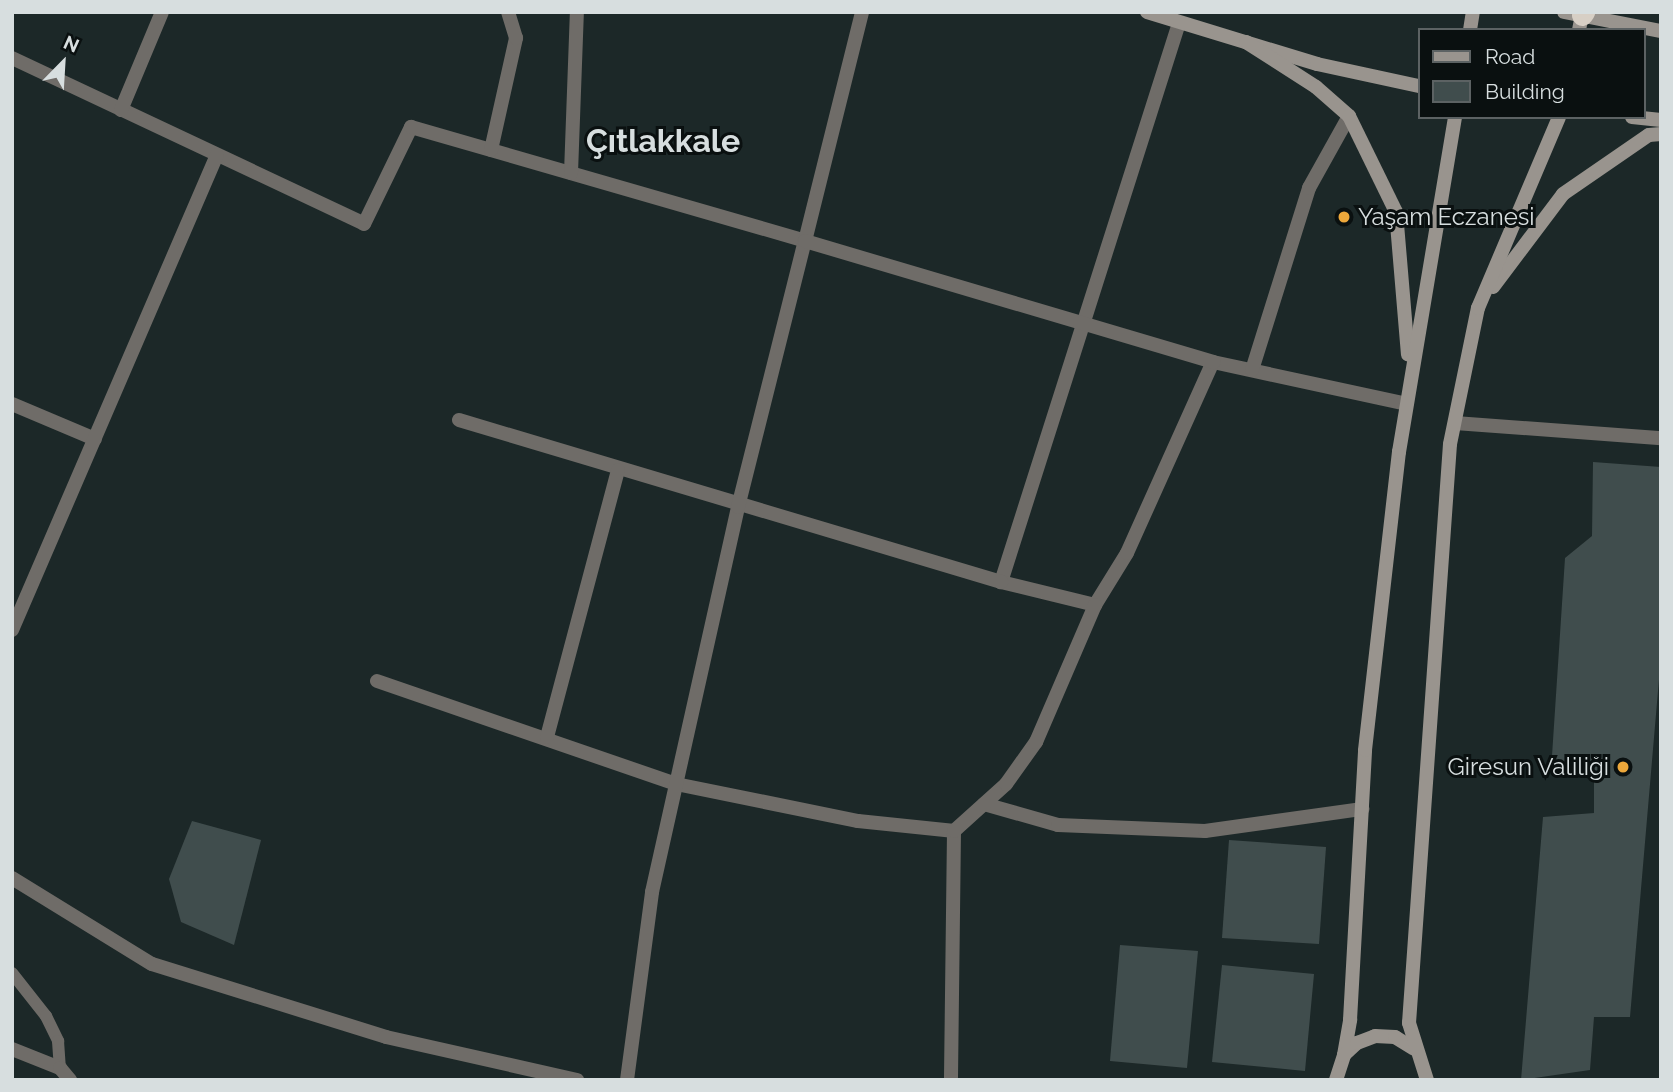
<!DOCTYPE html>
<meta charset="utf-8">
<style>
body{margin:0}
#map{position:relative;width:1673px;height:1092px;overflow:hidden;background:#1c2828;font-family:Raleway,sans-serif}
div>[style]{position:absolute}
.building>*{inset:0;background:#404d4d}
.lane>*{height:12px;margin:-6px;padding:0 6px;transform-origin:6px;border-radius:6px;background:#6f6c68}
.street>*{height:14px;margin:-7px;padding:0 7px;transform-origin:7px;border-radius:7px;background:#6f6c68}
.secondary>*{height:14px;margin:-7px;padding:0 7px;transform-origin:7px;border-radius:7px;background:#99948e}
.highway>*{height:21px;margin:-10.5px;padding:0 10.5px;transform-origin:10.5px;border-radius:10.5px;background:#d7cfc5}
.dots>*{width:19px;height:19px;translate:-50% -50%;box-sizing:border-box;border:4px solid #0a1010;border-radius:50%}
span{translate:-50% -50%;white-space:nowrap;text-align:center;line-height:1.15;-webkit-text-stroke:6px #0a1010;paint-order:stroke}
.poi-label{font-size:24px;color:#d7dedf}
.left{translate:0 -50%;text-align:left}
.right{translate:-100% -50%;text-align:right}
.district-label{font-size:32px;color:#d7dedf;font-weight:700}
.frame{position:absolute;inset:0;border:14px solid #d7dedf;pointer-events:none}
.legend{position:absolute;left:1418px;top:28px;width:228px;height:91px;box-sizing:border-box;background:#0a1010;border:2px solid #5c6263;margin:0;padding:9px 12px;list-style:none;font-size:21px;color:#d7dedf}
.legend li{display:flex;align-items:center;gap:14px;height:35px}
.legend b{width:35px;border:2px solid #5c6263}
.north{position:absolute;left:28px;top:28px;width:70px;height:70px;-webkit-text-stroke:5px #0a1010;paint-order:stroke;rotate:24deg;font-size:19px;font-weight:700;line-height:28px;text-align:center;color:#d7dedf}
.north::after{content:'';display:block;margin:auto;width:24px;height:32px;background:#d7dedf;clip-path:polygon(50% 0,100% 100%,50% 72%,0 100%)}
</style>
<div id="map">
<div class="building">
<div style="clip-path:polygon(1593px 462px,1661px 467px,1661px 656px,1630px 1017px,1594px 1017px,1590px 1070px,1521px 1080px,1543px 817px,1594px 813px,1594px 764px,1551px 771px,1565px 558px,1592px 536px)"></div>
<div style="clip-path:polygon(192px 821px,261px 840px,234px 945px,181px 922px,169px 879px)"></div>
<div style="clip-path:polygon(1229px 840px,1326px 847px,1319px 944px,1222px 938px)"></div>
<div style="clip-path:polygon(1120px 945px,1198px 951px,1187px 1068px,1110px 1061px)"></div>
<div style="clip-path:polygon(1222px 965px,1314px 974px,1305px 1071px,1212px 1062px)"></div>
</div>
<div class="lane">
<div style="left:12px;top:973px;width:55px;rotate:51.7deg"></div>
<div style="left:46px;top:1016px;width:28px;rotate:64deg"></div>
<div style="left:58px;top:1041px;width:27px;rotate:86deg"></div>
</div>
<div class="street">
<div style="left:1179px;top:23px;width:587px;rotate:107.66deg"></div>
<div style="left:1001px;top:582px;width:97px;rotate:13.7deg"></div>
<div style="left:1095px;top:605px;width:61px;rotate:-58.4deg"></div>
<div style="left:1127px;top:553px;width:209px;rotate:-65.8deg"></div>
<div style="left:1213px;top:362px;width:198px;rotate:12.2deg"></div>
<div style="left:12px;top:58px;width:389px;rotate:25.2deg"></div>
<div style="left:364px;top:224px;width:108px;rotate:-64.1deg"></div>
<div style="left:411px;top:127px;width:410px;rotate:16.1deg"></div>
<div style="left:805px;top:241px;width:236px;rotate:-76deg"></div>
<div style="left:121px;top:110px;width:106px;rotate:-67.3deg"></div>
<div style="left:491px;top:150px;width:115px;rotate:-77.4deg"></div>
<div style="left:516px;top:38px;width:27px;rotate:-107deg"></div>
<div style="left:571px;top:173px;width:161px;rotate:-87.9deg"></div>
<div style="left:1252px;top:370px;width:191px;rotate:-72.6deg"></div>
<div style="left:1309px;top:188px;width:82px;rotate:-60.9deg"></div>
<div style="left:12px;top:404px;width:90px;rotate:22.9deg"></div>
<div style="left:459px;top:420px;width:566px;rotate:16.64deg"></div>
<div style="left:1455px;top:423px;width:207px;rotate:4.2deg"></div>
<div style="left:12px;top:630px;width:517px;rotate:-66.66deg"></div>
<div style="left:377px;top:681px;width:316px;rotate:19deg"></div>
<div style="left:676px;top:784px;width:186px;rotate:11.5deg"></div>
<div style="left:858px;top:821px;width:97px;rotate:5.9deg"></div>
<div style="left:954px;top:831px;width:249px;rotate:90.7deg"></div>
<div style="left:547px;top:737px;width:276px;rotate:-75.1deg"></div>
<div style="left:984px;top:804px;width:77px;rotate:15.8deg"></div>
<div style="left:1058px;top:825px;width:147px;rotate:2.3deg"></div>
<div style="left:1205px;top:831px;width:159px;rotate:-8deg"></div>
<div style="left:954px;top:831px;width:70px;rotate:-42.1deg"></div>
<div style="left:1006px;top:784px;width:52px;rotate:-54.5deg"></div>
<div style="left:1036px;top:742px;width:149px;rotate:-66.7deg"></div>
<div style="left:12px;top:878px;width:164px;rotate:31.6deg"></div>
<div style="left:152px;top:964px;width:245px;rotate:17.3deg"></div>
<div style="left:386px;top:1037px;width:196px;rotate:12.7deg"></div>
<div style="left:12px;top:1049px;width:52px;rotate:21.6deg"></div>
<div style="left:60px;top:1068px;width:16px;rotate:50deg"></div>
<div style="left:627px;top:1080px;width:190px;rotate:-82.4deg"></div>
<div style="left:652px;top:892px;width:394px;rotate:-77.4deg"></div>
<div style="left:738px;top:507px;width:274px;rotate:-75.9deg"></div>
<div style="left:805px;top:241px;width:426px;rotate:16.5deg"></div>
</div>
<div class="secondary">
<div style="left:1147px;top:12px;width:178px;rotate:17deg"></div>
<div style="left:1317px;top:64px;width:104px;rotate:12.2deg"></div>
<div style="left:1564px;top:12px;width:99px;rotate:11.1deg"></div>
<div style="left:1470px;top:30px;width:18px;rotate:-81deg"></div>
<div style="left:1579px;top:30px;width:15px;rotate:-79deg"></div>
<div style="left:1246px;top:42px;width:83px;rotate:32.7deg"></div>
<div style="left:1316px;top:87px;width:44px;rotate:41.3deg"></div>
<div style="left:1349px;top:116px;width:107px;rotate:63.9deg"></div>
<div style="left:1396px;top:212px;width:143px;rotate:85.2deg"></div>
<div style="left:1632px;top:117px;width:29px;rotate:6deg"></div>
<div style="left:1493px;top:287px;width:116px;rotate:-53deg"></div>
<div style="left:1563px;top:194px;width:104px;rotate:-34.5deg"></div>
<div style="left:1649px;top:135px;width:12px;rotate:-5deg"></div>
<div style="left:1344px;top:1055px;width:36px;rotate:-80deg"></div>
<div style="left:1350px;top:1020px;width:270px;rotate:-86.8deg"></div>
<div style="left:1365px;top:750px;width:300px;rotate:-83.5deg"></div>
<div style="left:1399px;top:452px;width:340px;rotate:-80.5deg"></div>
<div style="left:1336px;top:1080px;width:26px;rotate:-72deg"></div>
<div style="left:1344px;top:1055px;width:18px;rotate:-43deg"></div>
<div style="left:1357px;top:1043px;width:19px;rotate:-21deg"></div>
<div style="left:1375px;top:1036px;width:20px;rotate:3deg"></div>
<div style="left:1395px;top:1037px;width:22px;rotate:32deg"></div>
<div style="left:1427px;top:1080px;width:60px;rotate:-107.5deg"></div>
<div style="left:1409px;top:1023px;width:580px;rotate:-85.95deg"></div>
<div style="left:1450px;top:444px;width:139px;rotate:-78.4deg"></div>
<div style="left:1478px;top:308px;width:207px;rotate:-67deg"></div>
</div>
<div class="highway">
<div style="left:1582px;top:15px;width:4px;rotate:-56deg"></div>
</div>
<div class="dots">
<div style="left:1344px;top:217px;background:#eda83b"></div>
<div style="left:1623px;top:767px;background:#eda83b"></div>
</div>
<div class="poi-label">
<span class="left" style="left:1358px;top:217px">Yaşam Eczanesi</span>
<span class="right" style="left:1609px;top:767px">Giresun Valiliği</span>
</div>
<div class="district-label">
<span style="left:663px;top:141px">Çıtlakkale</span>
</div>
<div class="frame"></div>
<ul class="legend">
<li><b style="height:9px;background:#99948e"></b>Road</li>
<li><b style="height:19px;background:#404d4d"></b>Building</li>
</ul>
<div class="north">N</div>
</div>
